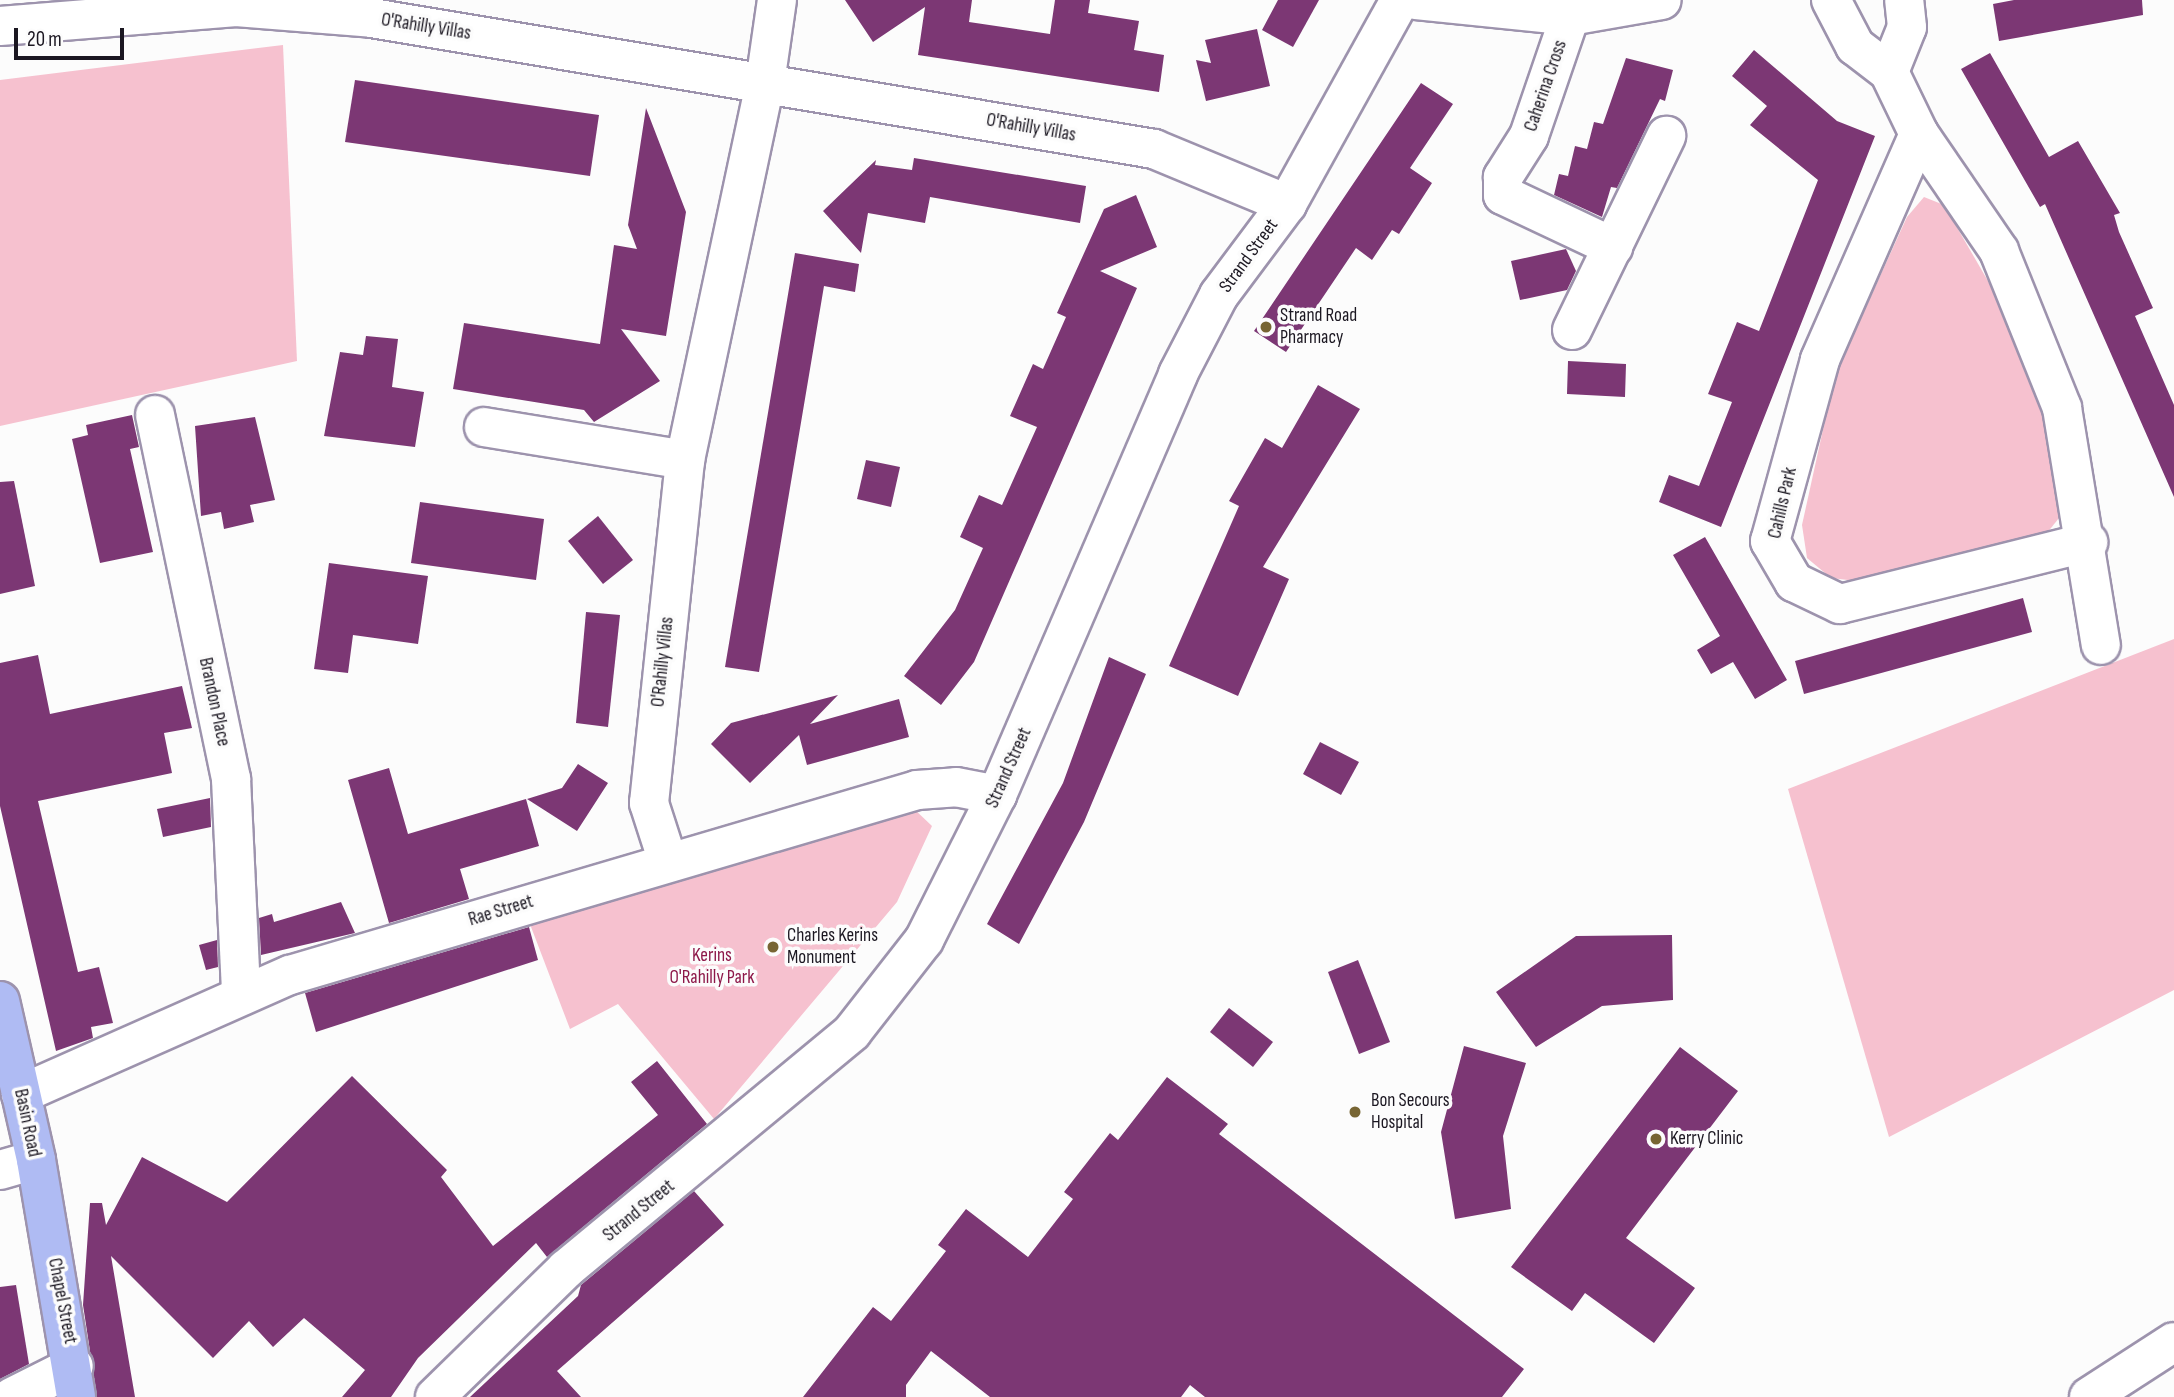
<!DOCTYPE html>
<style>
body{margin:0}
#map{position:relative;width:2174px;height:1397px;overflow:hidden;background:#fcfcfc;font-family:"Sofia Sans Condensed",sans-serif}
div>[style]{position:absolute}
.green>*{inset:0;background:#f6c1cf}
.building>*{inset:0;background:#7c3774}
.roads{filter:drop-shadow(2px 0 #9d93ad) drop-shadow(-2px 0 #9d93ad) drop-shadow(0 2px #9d93ad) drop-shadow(0 -2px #9d93ad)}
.minor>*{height:38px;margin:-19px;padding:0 19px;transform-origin:19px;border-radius:19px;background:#fff}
.major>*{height:38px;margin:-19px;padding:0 19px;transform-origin:19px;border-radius:19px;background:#afbbf3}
.dots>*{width:19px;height:19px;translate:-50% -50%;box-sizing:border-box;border:4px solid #fcfcfc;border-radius:50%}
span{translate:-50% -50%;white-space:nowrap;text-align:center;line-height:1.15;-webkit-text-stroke:7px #fcfcfc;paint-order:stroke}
.street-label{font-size:19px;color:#1b1721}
.poi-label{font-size:19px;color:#1b1721}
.left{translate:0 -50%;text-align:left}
.park-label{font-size:19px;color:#8d1849}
.scale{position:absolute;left:14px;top:28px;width:110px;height:32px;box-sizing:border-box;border:4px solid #1b1721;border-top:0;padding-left:9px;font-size:21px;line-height:24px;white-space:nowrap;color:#1b1721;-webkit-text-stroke:5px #fcfcfc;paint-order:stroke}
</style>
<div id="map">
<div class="green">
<div style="clip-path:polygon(283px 45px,297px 361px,0 426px,0 80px)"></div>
<div style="clip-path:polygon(1924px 197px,1944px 205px,1999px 300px,2034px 380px,2059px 472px,2063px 513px,2047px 533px,1865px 582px,1831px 578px,1807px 558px,1802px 525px,1835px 375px,1907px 217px)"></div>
<div style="clip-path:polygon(2174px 639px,2174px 990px,1889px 1137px,1788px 789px)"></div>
<div style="clip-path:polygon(912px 807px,932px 826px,897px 902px,714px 1119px,618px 1004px,570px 1029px,528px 919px)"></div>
</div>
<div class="building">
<div style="clip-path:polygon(845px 0,972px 0,969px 22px,1050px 34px,1055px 0,1090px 0,1088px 13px,1139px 21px,1134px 50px,1164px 55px,1159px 92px,918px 55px,925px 7px,873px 42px)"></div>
<div style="clip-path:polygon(1278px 0,1319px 0,1293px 47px,1262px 30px)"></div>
<div style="clip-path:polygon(2014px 0,2142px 0,2143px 15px,1999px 41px,1993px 4px)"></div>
<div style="clip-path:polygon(1257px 29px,1270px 86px,1206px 101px,1196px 60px,1211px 63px,1205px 40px)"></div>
<div style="clip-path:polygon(1754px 50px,1837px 121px,1875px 136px,1721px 527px,1659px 502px,1669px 475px,1699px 486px,1732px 402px,1708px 394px,1737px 322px,1759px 331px,1818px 180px,1750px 125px,1767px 106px,1732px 76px)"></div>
<div style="clip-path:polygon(1990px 53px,2049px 157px,2078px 141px,2120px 213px,2114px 215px,2119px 232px,2153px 308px,2135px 316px,2174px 405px,2174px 497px,2045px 204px,2040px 207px,1961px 69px)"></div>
<div style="clip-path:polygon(1626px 58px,1673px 70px,1665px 101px,1660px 99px,1617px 188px,1611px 187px,1602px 217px,1554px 195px,1559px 174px,1568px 176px,1575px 146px,1587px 149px,1594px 122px,1603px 124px)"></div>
<div style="clip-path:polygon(355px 80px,599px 115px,590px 176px,345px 142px)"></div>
<div style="clip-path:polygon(1421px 83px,1453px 104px,1410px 168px,1432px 183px,1399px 234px,1392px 230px,1372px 260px,1356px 248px,1286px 352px,1254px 331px)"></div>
<div style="clip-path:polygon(646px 108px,686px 212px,666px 336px,621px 329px,660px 381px,594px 422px,584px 410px,453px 389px,464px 323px,600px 344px,614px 245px,637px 249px,628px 225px)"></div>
<div style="clip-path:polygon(914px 158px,1086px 186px,1080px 223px,930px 197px,925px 223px,868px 213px,861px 253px,823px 211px,876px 160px,875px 165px,912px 170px)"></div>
<div style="clip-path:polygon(1136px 195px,1157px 247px,1100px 271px,1137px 288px,974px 662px,941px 705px,904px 676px,955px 610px,983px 548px,960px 537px,979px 495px,1002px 505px,1037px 427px,1010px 416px,1033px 364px,1043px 369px,1066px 317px,1057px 313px,1104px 209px)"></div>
<div style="clip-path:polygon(1566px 249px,1576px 271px,1567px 290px,1520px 300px,1511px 261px)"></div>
<div style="clip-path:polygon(795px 253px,859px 264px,855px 292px,824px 286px,759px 672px,725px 667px)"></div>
<div style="clip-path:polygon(366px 336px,398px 339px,392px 387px,424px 392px,415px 447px,324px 436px,340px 352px,363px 355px)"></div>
<div style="clip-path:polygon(1568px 361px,1626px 364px,1625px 397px,1567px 394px)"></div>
<div style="clip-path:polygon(1318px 385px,1360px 409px,1263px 567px,1289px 579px,1238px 696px,1169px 666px,1239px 506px,1229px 501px,1265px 438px,1282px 448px)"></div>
<div style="clip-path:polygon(132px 415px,139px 447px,130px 449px,153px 552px,100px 563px,72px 439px,88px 435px,86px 425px)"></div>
<div style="clip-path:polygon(255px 417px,275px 500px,250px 505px,254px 522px,224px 529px,221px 512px,201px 516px,195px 426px)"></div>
<div style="clip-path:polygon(866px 460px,900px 467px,891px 507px,857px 499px)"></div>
<div style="clip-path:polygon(14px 481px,35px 586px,0 594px,0 482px)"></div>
<div style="clip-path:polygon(420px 502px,544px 519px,536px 580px,411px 563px)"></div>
<div style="clip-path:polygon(598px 516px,633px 560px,603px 584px,568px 541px)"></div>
<div style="clip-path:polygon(1705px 537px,1787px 680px,1755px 699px,1733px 662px,1711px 674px,1697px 650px,1720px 636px,1673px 555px)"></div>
<div style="clip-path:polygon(329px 563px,428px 576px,418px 644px,353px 635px,348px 673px,314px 669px)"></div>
<div style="clip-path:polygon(2023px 598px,2032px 632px,1804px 694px,1795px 661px)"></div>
<div style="clip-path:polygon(586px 612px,620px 615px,608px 727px,576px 723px)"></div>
<div style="clip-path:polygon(38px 655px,50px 714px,182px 686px,192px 728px,164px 733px,172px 773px,38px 801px,78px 972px,99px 967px,113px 1023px,91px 1027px,93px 1038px,56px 1051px,0 806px,0 663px)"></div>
<div style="clip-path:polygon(1109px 657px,1146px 674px,1084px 822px,1019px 944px,987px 924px,1063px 783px)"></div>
<div style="clip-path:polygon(838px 695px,810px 724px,899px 699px,909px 737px,807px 765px,799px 735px,750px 783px,711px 744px,731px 723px)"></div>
<div style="clip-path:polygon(1320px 742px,1359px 762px,1341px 795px,1303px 774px)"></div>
<div style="clip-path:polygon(578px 764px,608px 783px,577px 831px,527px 799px,562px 788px)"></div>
<div style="clip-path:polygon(389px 768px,408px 834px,526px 799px,539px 846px,460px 869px,469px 899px,389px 923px,348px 780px)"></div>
<div style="clip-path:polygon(210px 798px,211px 827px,163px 837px,157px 809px)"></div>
<div style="clip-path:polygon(341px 902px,355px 933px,261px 955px,259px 918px,272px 914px,274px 922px)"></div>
<div style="clip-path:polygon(529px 927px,538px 960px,316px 1032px,305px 993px)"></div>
<div style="clip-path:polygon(1672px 935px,1673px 1000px,1602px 1006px,1536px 1047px,1496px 992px,1576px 936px)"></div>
<div style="clip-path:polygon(217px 940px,218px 967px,206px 970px,199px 945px)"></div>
<div style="clip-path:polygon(1358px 960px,1390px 1042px,1359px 1054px,1328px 972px)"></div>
<div style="clip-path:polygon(1229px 1008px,1273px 1042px,1253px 1067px,1210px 1032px)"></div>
<div style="clip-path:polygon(1464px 1046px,1526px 1063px,1503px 1136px,1511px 1209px,1455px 1219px,1441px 1132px)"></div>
<div style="clip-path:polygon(1680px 1047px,1738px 1091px,1626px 1238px,1695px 1288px,1654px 1343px,1585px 1293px,1572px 1311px,1511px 1267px)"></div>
<div style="clip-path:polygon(657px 1061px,707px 1124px,547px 1257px,536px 1243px,418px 1358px,391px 1397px,342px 1397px,365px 1370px,304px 1318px,273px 1347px,249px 1321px,213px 1358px,111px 1256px,135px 1397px,97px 1397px,83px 1305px,90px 1203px,102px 1203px,106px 1225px,142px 1157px,227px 1202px,352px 1076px,447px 1170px,441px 1177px,493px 1246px,658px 1115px,631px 1082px)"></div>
<div style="clip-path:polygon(1167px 1077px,1228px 1124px,1219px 1134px,1524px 1369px,1502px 1397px,1205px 1397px,1190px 1385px,1181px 1397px,990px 1397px,931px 1351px,906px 1385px,906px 1397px,803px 1397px,873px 1307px,891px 1321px,946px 1251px,938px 1245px,966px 1209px,1028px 1257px,1073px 1199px,1064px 1192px,1110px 1133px,1118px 1140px)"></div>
<div style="clip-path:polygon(694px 1191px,724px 1225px,557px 1371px,581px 1397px,470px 1397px,578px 1296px,581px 1285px)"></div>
<div style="clip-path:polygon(16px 1285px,29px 1364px,0 1379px,0 1287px)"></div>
</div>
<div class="roads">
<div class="minor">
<div style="left:1416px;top:0;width:155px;rotate:5.9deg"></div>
<div style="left:1570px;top:16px;width:93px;rotate:-9.9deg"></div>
<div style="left:1831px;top:0;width:52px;rotate:62.4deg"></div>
<div style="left:1855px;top:46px;width:43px;rotate:37.4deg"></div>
<div style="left:1889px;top:72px;width:69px;rotate:64.2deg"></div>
<div style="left:1919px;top:134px;width:247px;rotate:113.7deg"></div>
<div style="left:1820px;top:360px;width:188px;rotate:105.4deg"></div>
<div style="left:1770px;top:541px;width:48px;rotate:59.7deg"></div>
<div style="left:1794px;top:582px;width:51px;rotate:25.6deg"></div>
<div style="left:1840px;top:604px;width:256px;rotate:-14deg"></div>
<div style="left:1570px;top:16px;width:127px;rotate:108.9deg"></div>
<div style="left:1529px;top:136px;width:49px;rotate:122.4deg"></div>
<div style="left:1503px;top:177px;width:18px;rotate:90deg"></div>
<div style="left:1503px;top:195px;width:122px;rotate:25.3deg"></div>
<div style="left:0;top:26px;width:237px;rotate:-4.6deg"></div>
<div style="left:236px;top:7px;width:136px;rotate:4.6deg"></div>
<div style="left:372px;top:18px;width:793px;rotate:9.51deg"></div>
<div style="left:1154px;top:149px;width:144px;rotate:22.5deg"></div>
<div style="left:1889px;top:72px;width:48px;rotate:-68.2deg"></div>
<div style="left:1907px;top:27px;width:27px;rotate:-96deg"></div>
<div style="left:1919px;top:134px;width:142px;rotate:55.6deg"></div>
<div style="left:1999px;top:251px;width:169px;rotate:68.1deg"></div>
<div style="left:2062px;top:408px;width:240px;rotate:80.7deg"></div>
<div style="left:1572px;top:330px;width:216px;rotate:-64.1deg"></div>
<div style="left:155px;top:415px;width:372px;rotate:78.2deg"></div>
<div style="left:231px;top:779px;width:214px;rotate:87.3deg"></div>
<div style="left:484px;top:427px;width:204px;rotate:9.3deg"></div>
<div style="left:668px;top:862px;width:62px;rotate:-107.9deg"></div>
<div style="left:649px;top:803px;width:345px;rotate:-84deg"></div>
<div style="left:685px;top:460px;width:385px;rotate:-78deg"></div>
<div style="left:765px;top:83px;width:84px;rotate:-81.8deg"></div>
<div style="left:21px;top:1094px;width:294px;rotate:-23.9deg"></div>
<div style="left:290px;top:975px;width:654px;rotate:-16.44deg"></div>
<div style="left:917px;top:790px;width:39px;rotate:-4deg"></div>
<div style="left:956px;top:787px;width:42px;rotate:11deg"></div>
<div style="left:0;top:1170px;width:37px;rotate:-16deg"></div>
<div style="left:12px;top:1397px;width:69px;rotate:-26.6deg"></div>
<div style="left:435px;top:1397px;width:183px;rotate:-44.3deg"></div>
<div style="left:566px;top:1269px;width:371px;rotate:-39.6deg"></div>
<div style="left:852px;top:1032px;width:117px;rotate:-52deg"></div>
<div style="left:924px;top:940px;width:162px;rotate:-63.3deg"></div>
<div style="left:997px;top:795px;width:458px;rotate:-66.7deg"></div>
<div style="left:1178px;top:374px;width:89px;rotate:-62.6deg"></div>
<div style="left:1219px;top:295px;width:114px;rotate:-53.2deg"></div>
<div style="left:1287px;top:204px;width:233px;rotate:-61deg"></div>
<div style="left:2089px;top:1397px;width:101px;rotate:-32.9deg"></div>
</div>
<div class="major">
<div style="left:0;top:1001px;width:163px;rotate:77.2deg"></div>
<div style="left:36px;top:1160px;width:240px;rotate:80.4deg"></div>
</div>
</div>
<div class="dots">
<div style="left:1266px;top:327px;background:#776533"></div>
<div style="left:773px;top:947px;background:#776533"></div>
<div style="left:1355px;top:1112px;background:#776533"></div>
<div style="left:1656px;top:1139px;background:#776533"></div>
</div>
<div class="street-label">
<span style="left:426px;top:27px;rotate:9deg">O'Rahilly Villas</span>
<span style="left:1546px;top:86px;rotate:-71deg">Caherina Cross</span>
<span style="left:1031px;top:128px;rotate:10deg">O'Rahilly Villas</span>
<span style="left:1249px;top:256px;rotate:-54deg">Strand Street</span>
<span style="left:1783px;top:503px;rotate:-77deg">Cahills Park</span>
<span style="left:663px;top:662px;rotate:-84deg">O'Rahilly Villas</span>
<span style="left:214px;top:702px;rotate:78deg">Brandon Place</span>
<span style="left:1009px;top:768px;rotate:-66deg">Strand Street</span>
<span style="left:501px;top:911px;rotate:-17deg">Rae Street</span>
<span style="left:27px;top:1123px;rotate:78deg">Basin Road</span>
<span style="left:639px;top:1211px;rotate:-39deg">Strand Street</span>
<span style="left:62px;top:1301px;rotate:79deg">Chapel Street</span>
</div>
<div class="poi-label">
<span class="left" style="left:1280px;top:327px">Strand Road<br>Pharmacy</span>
<span class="left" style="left:787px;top:947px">Charles Kerins<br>Monument</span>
<span class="left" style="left:1371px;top:1112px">Bon Secours<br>Hospital</span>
<span class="left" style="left:1670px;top:1139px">Kerry Clinic</span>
</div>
<div class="park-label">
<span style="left:712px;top:967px">Kerins<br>O'Rahilly Park</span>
</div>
<div class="scale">20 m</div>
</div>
